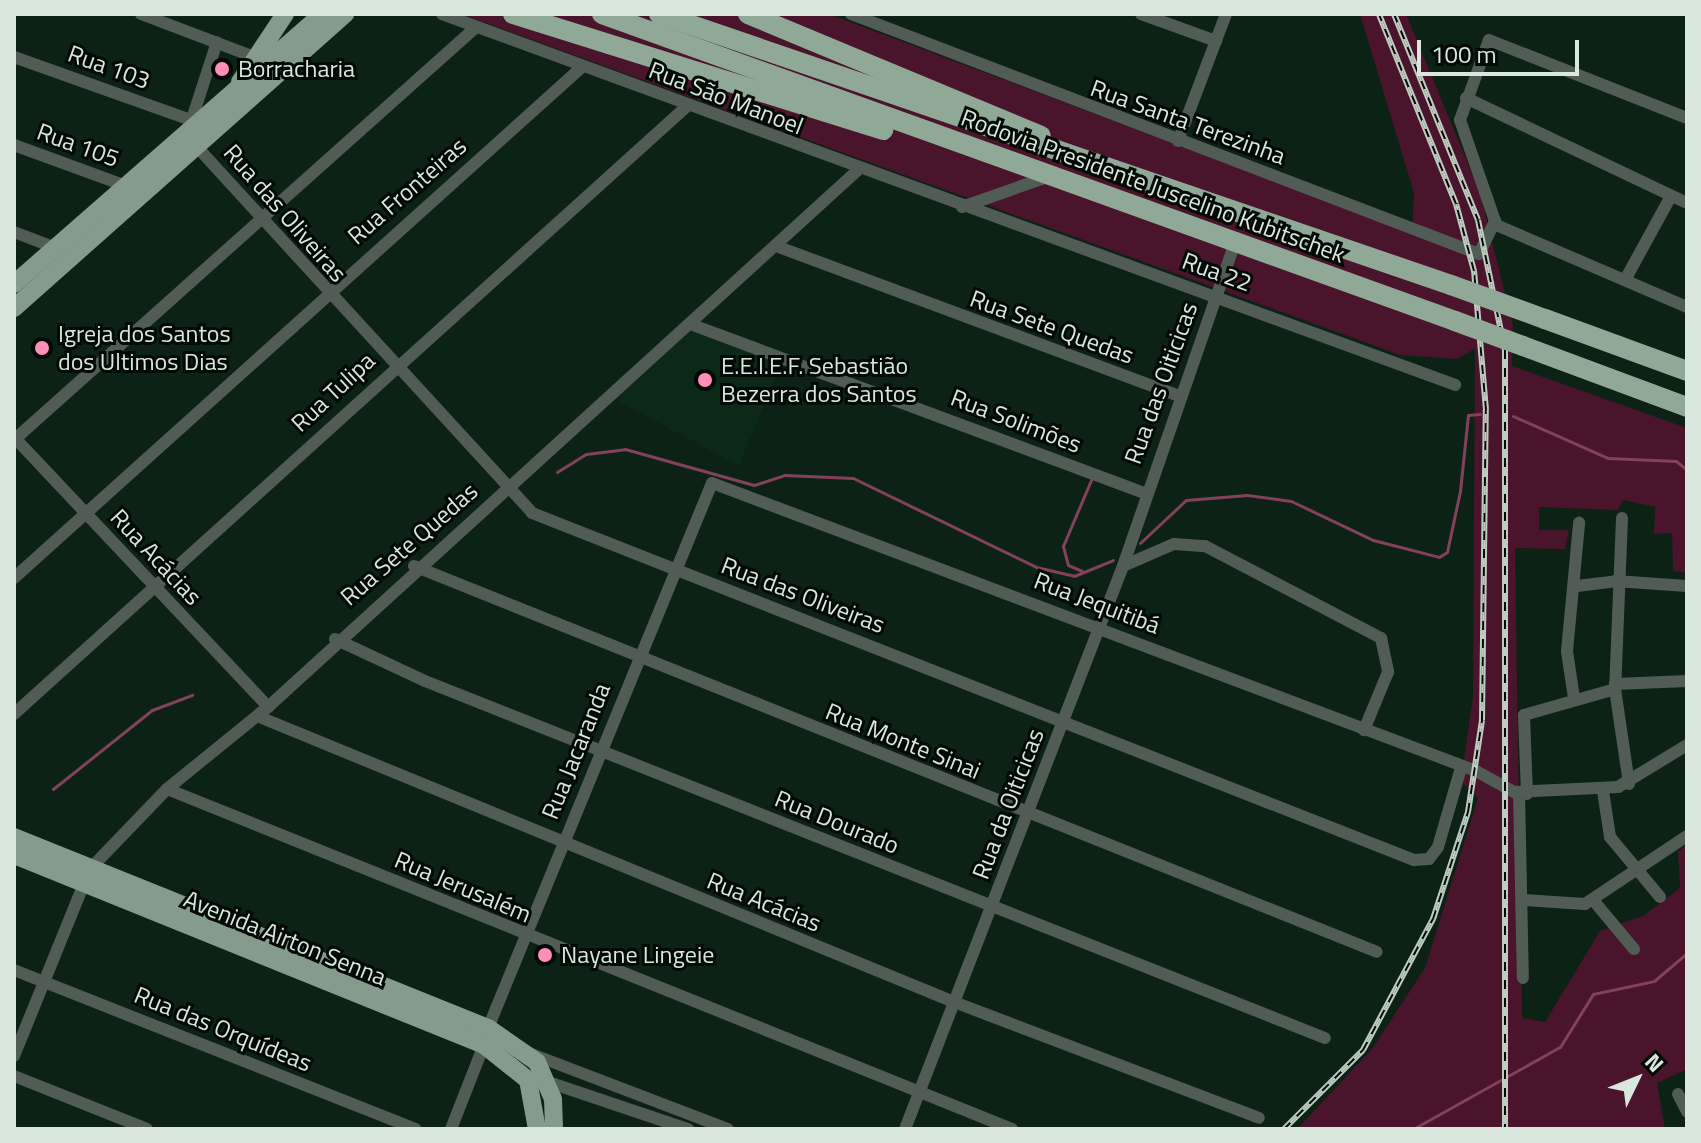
<!DOCTYPE html>
<meta charset="utf-8">
<style>
body{margin:0}
#map{position:relative;width:1701px;height:1143px;overflow:hidden;background:#0c2214;font-family:"Titillium Web",sans-serif}
div>[style]{position:absolute}
[style*='--x']{left:calc(var(--x)*1px);top:calc(var(--y)*1px);width:calc(var(--w)*1px);rotate:calc(var(--a)*1deg)}
.built>*{inset:0;background:#0b2916}
.green>*{inset:0;background:#49142c}
.stream>*{height:3px;margin:-1.5px;padding:0 1.5px;transform-origin:1.5px;border-radius:1.5px;background:#84415c}
.minor>*{height:12px;margin:-6px;padding:0 6px;transform-origin:6px;border-radius:6px;background:#515c54}
.primary>*{height:18px;margin:-9px;padding:0 9px;transform-origin:9px;border-radius:9px;background:#859b8b}
.trunk>*{height:20px;margin:-10px;padding:0 10px;transform-origin:10px;border-radius:10px;background:#90a896}
.rail>*{height:6px;margin-top:-3px;transform-origin:0;background:repeating-linear-gradient(90deg,#030904 0 9px,#becdc2 0 18px);box-sizing:border-box;border-block:2px solid #becdc2}
.trunk-bridge>*{height:20px;margin:-10px;padding:0 10px;transform-origin:10px;border-radius:10px;background:#90a896}
.dots>*{width:22px;height:22px;translate:-50% -50%;box-sizing:border-box;border:4px solid #030904;border-radius:50%}
span{translate:-50% -50%;white-space:nowrap;text-align:center;line-height:1.15;-webkit-text-stroke:6px #030904;paint-order:stroke}
.street-label{font-size:24px;color:#d9e7dd}
.poi-label{font-size:24px;color:#d9e7dd}
.left{translate:0 -50%;text-align:left}
.frame{position:absolute;inset:0;border:16px solid #d9e7dd;pointer-events:none}
.north{position:absolute;left:1597px;top:1039px;width:80px;height:80px;-webkit-text-stroke:6px #030904;paint-order:stroke;rotate:47deg;font-size:22px;font-weight:700;line-height:32px;text-align:center;color:#d9e7dd}
.north::after{content:'';display:block;margin:auto;width:28px;height:36px;background:#d9e7dd;clip-path:polygon(50% 0,100% 100%,50% 72%,0 100%)}
.scale{position:absolute;left:1417px;top:40px;width:162px;height:36px;box-sizing:border-box;border:4px solid #d9e7dd;border-top:0;padding-left:10px;font-size:24px;line-height:28px;white-space:nowrap;color:#d9e7dd;-webkit-text-stroke:6px #030904;paint-order:stroke}
</style>
<div id="map">
<div class="built">
<div style="clip-path:polygon(692px 329px,783px 361px,739px 466px,614px 399px)"></div>
</div>
<div class="green">
<div style="clip-path:polygon(461px 14px,829px 14px,1412px 233px,1414px 193px,1360px 14px,1406px 14px,1480px 193px,1513px 326px,1512px 366px,1687px 428px,1687px 573px,1673px 571px,1672px 533px,1654px 534px,1655px 507px,1623px 500px,1618px 510px,1539px 507px,1539px 530px,1569px 530px,1565px 549px,1515px 548px,1522px 1018px,1545px 1022px,1600px 931px,1643px 916px,1680px 888px,1678px 852px,1687px 844px,1687px 1069px,1657px 1083px,1665px 1129px,1297px 1129px,1372px 1049px,1425px 968px,1478px 798px,1461px 781px,1473px 696px,1475px 349px,1456px 359px,1400px 355px)"></div>
</div>
<div class="stream">
<div style="--x:1513;--y:416;--w:104;--a:23.9"></div>
<div style="--x:1608;--y:458;--w:68;--a:2.5"></div>
<div style="--x:1676;--y:461;--w:14;--a:39"></div>
<div style="--x:557;--y:472;--w:34;--a:-32"></div>
<div style="--x:586;--y:454;--w:39;--a:-7"></div>
<div style="--x:625;--y:449;--w:134;--a:15.6"></div>
<div style="--x:754;--y:485;--w:32;--a:-18"></div>
<div style="--x:784;--y:475;--w:69;--a:2.5"></div>
<div style="--x:853;--y:478;--w:203;--a:25.9"></div>
<div style="--x:1036;--y:567;--w:39;--a:13"></div>
<div style="--x:1074;--y:576;--w:42;--a:-22.3"></div>
<div style="--x:1140;--y:543;--w:63;--a:-43.1"></div>
<div style="--x:1186;--y:500;--w:61;--a:-4.7"></div>
<div style="--x:1247;--y:495;--w:44;--a:7.8"></div>
<div style="--x:1291;--y:501;--w:91;--a:25.4"></div>
<div style="--x:1373;--y:540;--w:68;--a:14.4"></div>
<div style="--x:1439;--y:557;--w:9;--a:-32"></div>
<div style="--x:1447;--y:552;--w:62;--a:-78"></div>
<div style="--x:1460;--y:491;--w:76;--a:-84"></div>
<div style="--x:1468;--y:415;--w:12;--a:-5"></div>
<div style="--x:1082;--y:571;--w:15;--a:-157"></div>
<div style="--x:1068;--y:565;--w:20;--a:-105"></div>
<div style="--x:1063;--y:546;--w:72;--a:-67"></div>
<div style="--x:53;--y:789;--w:127;--a:-38.6"></div>
<div style="--x:152;--y:710;--w:43;--a:-20.6"></div>
<div style="--x:1413;--y:1129;--w:168;--a:-29.2"></div>
<div style="--x:1560;--y:1047;--w:62;--a:-58.1"></div>
<div style="--x:1593;--y:994;--w:62;--a:-12"></div>
<div style="--x:1654;--y:981;--w:43;--a:-40.3"></div>
</div>
<div class="minor">
<div style="--x:141;--y:14;--w:121;--a:20.8"></div>
<div style="--x:442;--y:14;--w:1079;--a:20.11"></div>
<div style="--x:851;--y:14;--w:672;--a:20.92"></div>
<div style="--x:1479;--y:254;--w:37;--a:-64"></div>
<div style="--x:1495;--y:221;--w:107;--a:-109.1"></div>
<div style="--x:1460;--y:120;--w:85;--a:-70.1"></div>
<div style="--x:1489;--y:40;--w:213;--a:21.5"></div>
<div style="--x:1141;--y:14;--w:80;--a:19.8"></div>
<div style="--x:14;--y:57;--w:185;--a:19.6"></div>
<div style="--x:1466;--y:98;--w:245;--a:25.4"></div>
<div style="--x:190;--y:125;--w:87;--a:-72"></div>
<div style="--x:1178;--y:141;--w:136;--a:-69.3"></div>
<div style="--x:14;--y:145;--w:119;--a:20.1"></div>
<div style="--x:198;--y:148;--w:495;--a:47.5"></div>
<div style="--x:532;--y:513;--w:948;--a:21.48"></div>
<div style="--x:1414;--y:860;--w:15;--a:-4"></div>
<div style="--x:1429;--y:859;--w:15;--a:-53"></div>
<div style="--x:1438;--y:847;--w:82;--a:-73.8"></div>
<div style="--x:962;--y:207;--w:93;--a:-19.4"></div>
<div style="--x:1494;--y:224;--w:210;--a:23.3"></div>
<div style="--x:14;--y:232;--w:45;--a:20.9"></div>
<div style="--x:776;--y:246;--w:432;--a:20.4"></div>
<div style="--x:1625;--y:280;--w:96;--a:-61.3"></div>
<div style="--x:690;--y:324;--w:485;--a:20.4"></div>
<div style="--x:14;--y:437;--w:371;--a:46.7"></div>
<div style="--x:14;--y:440;--w:618;--a:-41.79"></div>
<div style="--x:1622;--y:518;--w:171;--a:92.3"></div>
<div style="--x:1615;--y:689;--w:96;--a:81.6"></div>
<div style="--x:414;--y:566;--w:1037;--a:21.84"></div>
<div style="--x:1123;--y:566;--w:56;--a:-23.3"></div>
<div style="--x:1174;--y:544;--w:31;--a:4"></div>
<div style="--x:1205;--y:546;--w:199;--a:27.6"></div>
<div style="--x:1381;--y:638;--w:35;--a:78"></div>
<div style="--x:1388;--y:672;--w:63;--a:112.5"></div>
<div style="--x:14;--y:578;--w:764;--a:-41.98"></div>
<div style="--x:1577;--y:586;--w:38;--a:-7"></div>
<div style="--x:1615;--y:581;--w:72;--a:4"></div>
<div style="--x:335;--y:639;--w:99;--a:25"></div>
<div style="--x:425;--y:681;--w:968;--a:21.64"></div>
<div style="--x:1615;--y:684;--w:72;--a:-2.4"></div>
<div style="--x:1574;--y:698;--w:48;--a:-98.5"></div>
<div style="--x:1567;--y:651;--w:129;--a:-84.6"></div>
<div style="--x:14;--y:714;--w:906;--a:-42.09"></div>
<div style="--x:257;--y:716;--w:753;--a:22.31"></div>
<div style="--x:954;--y:1002;--w:326;--a:20.8"></div>
<div style="--x:167;--y:789;--w:911;--a:21.92"></div>
<div style="--x:1603;--y:791;--w:47;--a:81.3"></div>
<div style="--x:1610;--y:837;--w:78;--a:50.2"></div>
<div style="--x:1519;--y:793;--w:185;--a:88.8"></div>
<div style="--x:1527;--y:794;--w:79;--a:-92.2"></div>
<div style="--x:1524;--y:715;--w:95;--a:-15.9"></div>
<div style="--x:1523;--y:900;--w:62;--a:3.7"></div>
<div style="--x:1585;--y:904;--w:123;--a:-33.7"></div>
<div style="--x:1593;--y:900;--w:64;--a:50.1"></div>
<div style="--x:14;--y:970;--w:432;--a:21.6"></div>
<div style="--x:488;--y:1028;--w:589;--a:-67.66"></div>
<div style="--x:712;--y:483;--w:816;--a:20.65"></div>
<div style="--x:1476;--y:771;--w:43;--a:28.9"></div>
<div style="--x:1514;--y:792;--w:104;--a:-2.8"></div>
<div style="--x:1618;--y:787;--w:81;--a:-31.3"></div>
<div style="--x:529;--y:1053;--w:213;--a:20.9"></div>
<div style="--x:14;--y:1056;--w:202;--a:-67.9"></div>
<div style="--x:90;--y:869;--w:111;--a:-46.1"></div>
<div style="--x:167;--y:789;--w:130;--a:-39.1"></div>
<div style="--x:268;--y:707;--w:798;--a:-42.31"></div>
<div style="--x:14;--y:1076;--w:143;--a:21.7"></div>
<div style="--x:548;--y:1082;--w:148;--a:18.6"></div>
<div style="--x:1678;--y:1094;--w:20;--a:63"></div>
<div style="--x:451;--y:1129;--w:90;--a:-68.6"></div>
<div style="--x:905;--y:1129;--w:604;--a:-68.83"></div>
<div style="--x:1123;--y:566;--w:342;--a:-70.9"></div>
</div>
<div class="primary">
<div style="--x:240;--y:82;--w:82;--a:-56.5"></div>
<div style="--x:14;--y:284;--w:410;--a:-41.2"></div>
<div style="--x:14;--y:308;--w:443;--a:-41.6"></div>
<div style="--x:14;--y:837;--w:511;--a:21.95"></div>
<div style="--x:488;--y:1028;--w:60;--a:34.8"></div>
<div style="--x:537;--y:1062;--w:40;--a:66.6"></div>
<div style="--x:553;--y:1099;--w:30;--a:88"></div>
<div style="--x:14;--y:855;--w:507;--a:22.01"></div>
<div style="--x:484;--y:1045;--w:56;--a:38.5"></div>
<div style="--x:528;--y:1080;--w:50;--a:79.6"></div>
</div>
<div class="trunk">
<div style="--x:513;--y:14;--w:388;--a:17.4"></div>
<div style="--x:602;--y:14;--w:907;--a:19.79"></div>
<div style="--x:659;--y:14;--w:837;--a:18.89"></div>
<div style="--x:748;--y:14;--w:317;--a:22.6"></div>
<div style="--x:1545;--y:319;--w:151;--a:20.1"></div>
<div style="--x:1523;--y:346;--w:175;--a:20.4"></div>
</div>
<div class="rail">
<div style="--x:1394;--y:14;--w:222;--a:67.8"></div>
<div style="--x:1478;--y:220;--w:133;--a:78.3"></div>
<div style="--x:1505;--y:350;--w:779;--a:90"></div>
<div style="--x:1284;--y:1129;--w:112;--a:-45"></div>
<div style="--x:1363;--y:1050;--w:149;--a:-61.9"></div>
<div style="--x:1433;--y:919;--w:113;--a:-71.9"></div>
<div style="--x:1468;--y:812;--w:93;--a:-81.3"></div>
<div style="--x:1482;--y:720;--w:310;--a:-89.3"></div>
<div style="--x:1486;--y:410;--w:140;--a:-94.9"></div>
<div style="--x:1474;--y:271;--w:69;--a:-105"></div>
<div style="--x:1456;--y:204;--w:205;--a:-112.1"></div>
</div>
<div class="trunk-bridge">
<div style="--x:1451;--y:285;--w:100;--a:19.9"></div>
<div style="--x:1455;--y:321;--w:72;--a:20.2"></div>
</div>
<div class="dots">
<div style="left:222px;top:69px;background:#ff8ebb"></div>
<div style="left:42px;top:348px;background:#ff8ebb"></div>
<div style="left:705px;top:380px;background:#ff8ebb"></div>
<div style="left:545px;top:955px;background:#ff8ebb"></div>
</div>
<div class="street-label">
<span style="left:109px;top:67px;rotate:20deg">Rua 103</span>
<span style="left:726px;top:98px;rotate:21deg">Rua São Manoel</span>
<span style="left:1188px;top:122px;rotate:20deg">Rua Santa Terezinha</span>
<span style="left:78px;top:145px;rotate:20deg">Rua 105</span>
<span style="left:1153px;top:186px;rotate:20deg">Rodovia Presidente Juscelino Kubitschek</span>
<span style="left:407px;top:191px;rotate:-41deg">Rua Fronteiras</span>
<span style="left:285px;top:213px;rotate:49deg">Rua das Oliveiras</span>
<span style="left:1217px;top:272px;rotate:20deg">Rua 22</span>
<span style="left:1052px;top:327px;rotate:20deg">Rua Sete Quedas</span>
<span style="left:1161px;top:383px;rotate:-70deg">Rua das Oiticicas</span>
<span style="left:333px;top:392px;rotate:-43deg">Rua Tulipa</span>
<span style="left:1016px;top:421px;rotate:21deg">Rua Solimões</span>
<span style="left:409px;top:544px;rotate:-41deg">Rua Sete Quedas</span>
<span style="left:156px;top:557px;rotate:47deg">Rua Acácias</span>
<span style="left:803px;top:595px;rotate:21deg">Rua das Oliveiras</span>
<span style="left:1097px;top:603px;rotate:21deg">Rua Jequitibá</span>
<span style="left:903px;top:741px;rotate:22deg">Rua Monte Sinai</span>
<span style="left:576px;top:751px;rotate:-68deg">Rua Jacaranda</span>
<span style="left:1008px;top:804px;rotate:-69deg">Rua da Oiticicas</span>
<span style="left:837px;top:822px;rotate:22deg">Rua Dourado</span>
<span style="left:463px;top:887px;rotate:23deg">Rua Jerusalém</span>
<span style="left:764px;top:902px;rotate:22deg">Rua Acácias</span>
<span style="left:285px;top:938px;rotate:22deg">Avenida Airton Senna</span>
<span style="left:223px;top:1029px;rotate:22deg">Rua das Orquídeas</span>
</div>
<div class="poi-label">
<span class="left" style="left:238px;top:69px">Borracharia</span>
<span class="left" style="left:58px;top:348px">Igreja dos Santos<br>dos Ultimos Dias</span>
<span class="left" style="left:721px;top:380px">E.E.I.E.F. Sebastião<br>Bezerra dos Santos</span>
<span class="left" style="left:561px;top:955px">Nayane Lingeie</span>
</div>
<div class="frame"></div>
<div class="north">N</div>
<div class="scale">100 m</div>
</div>
